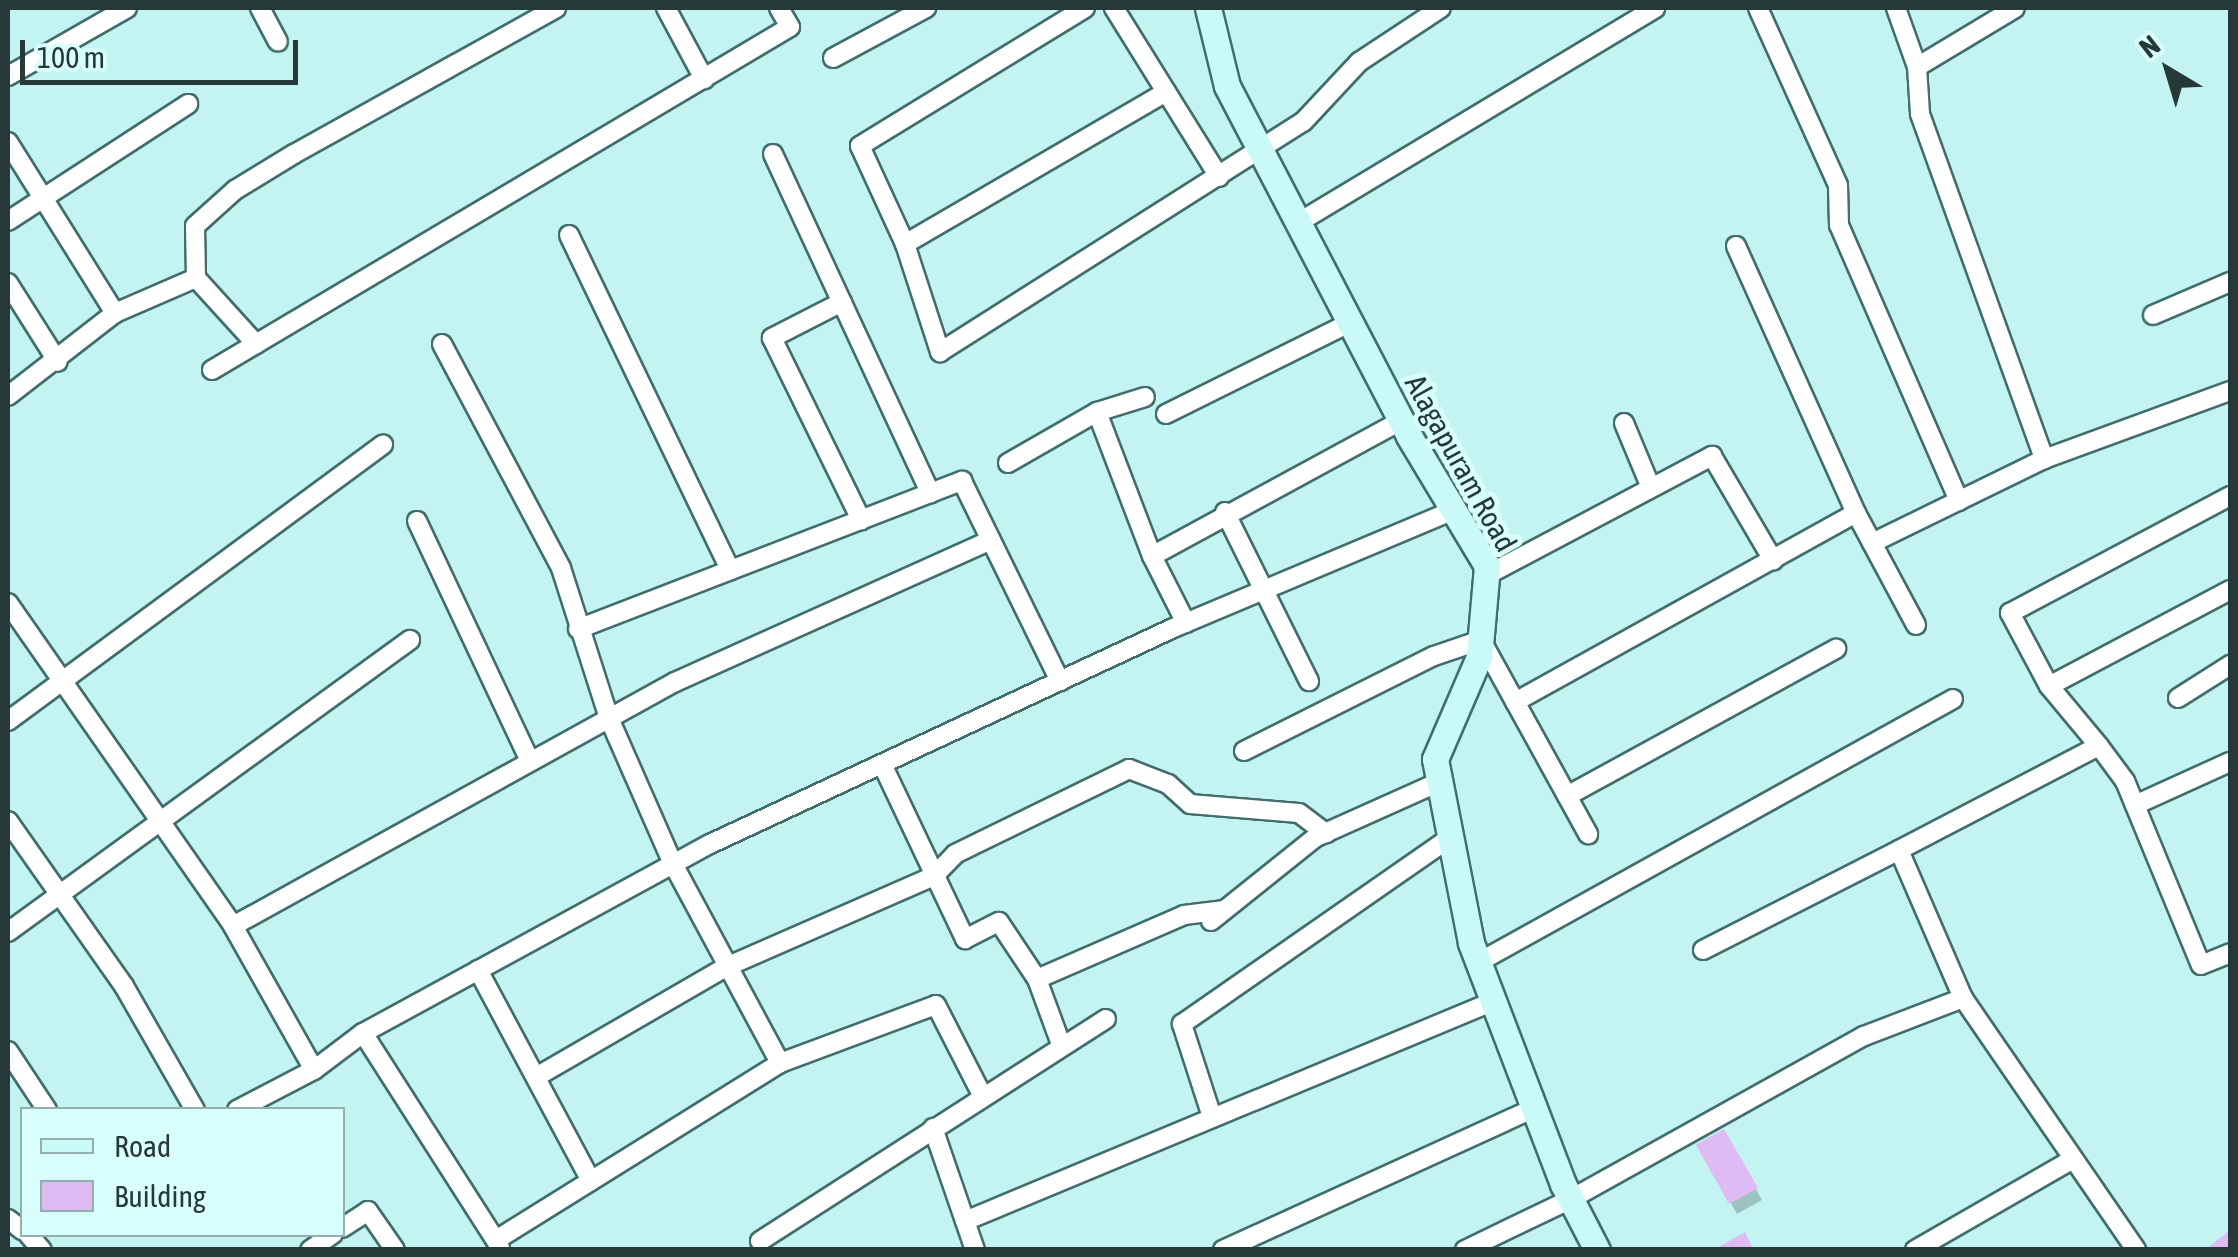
<!DOCTYPE html>
<style>
body{margin:0}
#map{position:relative;width:2238px;height:1257px;overflow:hidden;background:#c3f4f1;font-family:"Asap Condensed",sans-serif}
div>[style]{position:absolute}
[style*='--x']{left:calc(var(--x)*1px);top:calc(var(--y)*1px);width:calc(var(--w)*1px);rotate:calc(var(--a)*1deg)}
.shadow>*{inset:0;background:#0003}
.building>*{inset:0;background:#debbf3}
.roads{filter:drop-shadow(2px 0 #416e6c) drop-shadow(-2px 0 #416e6c) drop-shadow(0 2px #416e6c) drop-shadow(0 -2px #416e6c)}
.street>*{height:18px;margin:-9px;padding:0 9px;transform-origin:9px;border-radius:9px;background:#fff}
.secondary>*{height:25px;margin:-12.5px;padding:0 12.5px;transform-origin:12.5px;border-radius:12.5px;background:#cafaf8}
span{translate:-50% -50%;white-space:nowrap;text-align:center;line-height:1.15;-webkit-text-stroke:10px #d8fffc;paint-order:stroke}
.street-label{font-size:30px;color:#263938}
.frame{position:absolute;inset:0;border:10px solid #263938;pointer-events:none}
.legend{position:absolute;left:20px;top:1107px;width:325px;height:130px;box-sizing:border-box;background:#d8fffc;border:2px solid #91b0ae;margin:0;padding:12px 18px;list-style:none;font-size:30px;color:#263938}
.legend li{display:flex;align-items:center;gap:20px;height:50px}
.legend b{width:50px;border:2px solid #91b0ae}
.north{position:absolute;left:2118px;top:20px;width:100px;height:100px;-webkit-text-stroke:8px #d8fffc;paint-order:stroke;rotate:322deg;font-size:28px;font-weight:700;line-height:40px;text-align:center;color:#263938}
.north::after{content:'';display:block;margin:auto;width:35px;height:45px;background:#263938;clip-path:polygon(50% 0,100% 100%,50% 72%,0 100%)}
.scale{position:absolute;left:20px;top:40px;width:278px;height:45px;box-sizing:border-box;border:5px solid #263938;border-top:0;padding-left:12px;font-size:30px;line-height:35px;white-space:nowrap;color:#263938;-webkit-text-stroke:8px #d8fffc;paint-order:stroke}
</style>
<div id="map">
<div class="shadow">
<div style="clip-path:polygon(1723px 1132px,1762px 1200px,1737px 1214px,1699px 1146px)"></div>
</div>
<div class="building">
<div style="clip-path:polygon(1724px 1129px,1758px 1188px,1729px 1204px,1696px 1145px)"></div>
<div style="clip-path:polygon(2230px 1230px,2230px 1250px,2205px 1250px)"></div>
<div style="clip-path:polygon(1745px 1232px,1754px 1250px,1713px 1250px)"></div>
</div>
<div class="roads">
<div class="street">
<div style="--x:260;--y:8;--w:38;--a:62"></div>
<div style="--x:666;--y:8;--w:81;--a:61.8"></div>
<div style="--x:1085;--y:8;--w:264;--a:148.5"></div>
<div style="--x:860;--y:146;--w:108;--a:65.3"></div>
<div style="--x:905;--y:244;--w:114;--a:72"></div>
<div style="--x:940;--y:352;--w:430;--a:-32.4"></div>
<div style="--x:1303;--y:122;--w:82;--a:-47"></div>
<div style="--x:1359;--y:62;--w:98;--a:-33.4"></div>
<div style="--x:1114;--y:8;--w:199;--a:58.1"></div>
<div style="--x:1758;--y:8;--w:194;--a:65.7"></div>
<div style="--x:1838;--y:185;--w:40;--a:88.6"></div>
<div style="--x:1839;--y:225;--w:301;--a:66.5"></div>
<div style="--x:1896;--y:8;--w:63;--a:70.4"></div>
<div style="--x:1917;--y:67;--w:47;--a:86.3"></div>
<div style="--x:1920;--y:114;--w:367;--a:70.2"></div>
<div style="--x:833;--y:58;--w:106;--a:-28.3"></div>
<div style="--x:1917;--y:67;--w:114;--a:-31"></div>
<div style="--x:8;--y:76;--w:137;--a:-29.7"></div>
<div style="--x:8;--y:142;--w:202;--a:58"></div>
<div style="--x:115;--y:313;--w:135;--a:142.2"></div>
<div style="--x:773;--y:154;--w:374;--a:65.1"></div>
<div style="--x:8;--y:221;--w:215;--a:-33"></div>
<div style="--x:1296;--y:224;--w:419;--a:-31"></div>
<div style="--x:569;--y:235;--w:372;--a:64.3"></div>
<div style="--x:905;--y:244;--w:302;--a:-30.2"></div>
<div style="--x:1736;--y:246;--w:293;--a:65.8"></div>
<div style="--x:1856;--y:513;--w:127;--a:61.8"></div>
<div style="--x:8;--y:283;--w:93;--a:57.7"></div>
<div style="--x:842;--y:302;--w:79;--a:152.8"></div>
<div style="--x:772;--y:338;--w:203;--a:63.9"></div>
<div style="--x:115;--y:313;--w:88;--a:-23.4"></div>
<div style="--x:2153;--y:315;--w:84;--a:-23.2"></div>
<div style="--x:256;--y:344;--w:89;--a:-132.3"></div>
<div style="--x:196;--y:278;--w:52;--a:-91.1"></div>
<div style="--x:195;--y:226;--w:54;--a:-42"></div>
<div style="--x:235;--y:190;--w:69;--a:-31.4"></div>
<div style="--x:294;--y:154;--w:300;--a:-29.1"></div>
<div style="--x:442;--y:344;--w:254;--a:62"></div>
<div style="--x:561;--y:568;--w:157;--a:72.3"></div>
<div style="--x:609;--y:718;--w:159;--a:66.3"></div>
<div style="--x:673;--y:864;--w:226;--a:61.7"></div>
<div style="--x:212;--y:370;--w:672;--a:-30.69"></div>
<div style="--x:790;--y:27;--w:22;--a:-120"></div>
<div style="--x:1097;--y:412;--w:154;--a:69.1"></div>
<div style="--x:1152;--y:556;--w:283;--a:-28.5"></div>
<div style="--x:1166;--y:414;--w:204;--a:-26.4"></div>
<div style="--x:1624;--y:423;--w:70;--a:67.4"></div>
<div style="--x:1008;--y:463;--w:103;--a:-29.8"></div>
<div style="--x:1097;--y:412;--w:50;--a:-17.4"></div>
<div style="--x:1225;--y:512;--w:189;--a:63.6"></div>
<div style="--x:417;--y:521;--w:265;--a:64.8"></div>
<div style="--x:1872;--y:543;--w:191;--a:-26"></div>
<div style="--x:2044;--y:459;--w:198;--a:-20.1"></div>
<div style="--x:1152;--y:556;--w:75;--a:63.1"></div>
<div style="--x:1487;--y:575;--w:255;--a:-27.9"></div>
<div style="--x:1712;--y:456;--w:121;--a:59.6"></div>
<div style="--x:8;--y:603;--w:394;--a:55.1"></div>
<div style="--x:233;--y:926;--w:165;--a:60.6"></div>
<div style="--x:578;--y:629;--w:412;--a:-21.1"></div>
<div style="--x:962;--y:481;--w:223;--a:63.9"></div>
<div style="--x:2049;--y:686;--w:205;--a:-27.9"></div>
<div style="--x:2178;--y:698;--w:62;--a:-32.4"></div>
<div style="--x:1515;--y:702;--w:390;--a:-29"></div>
<div style="--x:8;--y:721;--w:466;--a:-36.4"></div>
<div style="--x:2099;--y:746;--w:78;--a:-129.8"></div>
<div style="--x:2049;--y:686;--w:83;--a:-118.1"></div>
<div style="--x:2010;--y:613;--w:249;--a:-28"></div>
<div style="--x:1244;--y:751;--w:212;--a:-26.6"></div>
<div style="--x:1434;--y:656;--w:50;--a:-18.8"></div>
<div style="--x:1481;--y:640;--w:222;--a:61.1"></div>
<div style="--x:882;--y:764;--w:194;--a:64.6"></div>
<div style="--x:965;--y:939;--w:38;--a:-27"></div>
<div style="--x:999;--y:922;--w:69;--a:56.3"></div>
<div style="--x:1037;--y:979;--w:72;--a:69.8"></div>
<div style="--x:1567;--y:796;--w:307;--a:-28.7"></div>
<div style="--x:2135;--y:805;--w:104;--a:-24.4"></div>
<div style="--x:8;--y:821;--w:202;--a:54.9"></div>
<div style="--x:124;--y:986;--w:143;--a:60.2"></div>
<div style="--x:1211;--y:921;--w:134;--a:-38.7"></div>
<div style="--x:1316;--y:837;--w:135;--a:-24.1"></div>
<div style="--x:233;--y:926;--w:505;--a:-28.9"></div>
<div style="--x:675;--y:682;--w:346;--a:-24.2"></div>
<div style="--x:8;--y:932;--w:497;--a:-36"></div>
<div style="--x:1703;--y:950;--w:220;--a:-27"></div>
<div style="--x:1479;--y:962;--w:542;--a:-29.02"></div>
<div style="--x:478;--y:970;--w:239;--a:61.8"></div>
<div style="--x:1037;--y:979;--w:160;--a:-23.5"></div>
<div style="--x:1184;--y:915;--w:41;--a:-7"></div>
<div style="--x:1963;--y:998;--w:161;--a:-113.4"></div>
<div style="--x:1899;--y:850;--w:225;--a:-27.5"></div>
<div style="--x:2099;--y:746;--w:44;--a:53.4"></div>
<div style="--x:2125;--y:781;--w:199;--a:67.6"></div>
<div style="--x:2201;--y:965;--w:31;--a:-22"></div>
<div style="--x:363;--y:1033;--w:254;--a:57.4"></div>
<div style="--x:8;--y:1051;--w:71;--a:56.5"></div>
<div style="--x:536;--y:1077;--w:220;--a:-30.1"></div>
<div style="--x:726;--y:967;--w:227;--a:-23.6"></div>
<div style="--x:934;--y:876;--w:30;--a:-46"></div>
<div style="--x:955;--y:854;--w:194;--a:-26"></div>
<div style="--x:1129;--y:769;--w:42;--a:21"></div>
<div style="--x:1168;--y:784;--w:30;--a:42"></div>
<div style="--x:1190;--y:804;--w:109;--a:4.7"></div>
<div style="--x:1299;--y:813;--w:34;--a:37"></div>
<div style="--x:237;--y:1110;--w:87;--a:-27.5"></div>
<div style="--x:314;--y:1070;--w:61;--a:-37.1"></div>
<div style="--x:363;--y:1033;--w:395;--a:-28.6"></div>
<div style="--x:710;--y:844;--w:509;--a:-25"></div>
<div style="--x:1171;--y:629;--w:307;--a:-22.8"></div>
<div style="--x:1212;--y:1117;--w:98;--a:-107.9"></div>
<div style="--x:1182;--y:1024;--w:324;--a:-34.8"></div>
<div style="--x:933;--y:1128;--w:129;--a:71"></div>
<div style="--x:8;--y:1219;--w:18;--a:38"></div>
<div style="--x:965;--y:1221;--w:573;--a:-22.58"></div>
<div style="--x:342;--y:1228;--w:31;--a:-33"></div>
<div style="--x:368;--y:1211;--w:47;--a:55.3"></div>
<div style="--x:28;--y:1234;--w:21;--a:49"></div>
<div style="--x:496;--y:1240;--w:335;--a:-31.9"></div>
<div style="--x:780;--y:1063;--w:166;--a:-20.4"></div>
<div style="--x:936;--y:1005;--w:103;--a:62.9"></div>
<div style="--x:760;--y:1241;--w:411;--a:-32.7"></div>
<div style="--x:310;--y:1250;--w:28;--a:-35"></div>
<div style="--x:1223;--y:1250;--w:342;--a:-24.5"></div>
<div style="--x:1465;--y:1250;--w:118;--a:-25.7"></div>
<div style="--x:1571;--y:1199;--w:335;--a:-29.1"></div>
<div style="--x:1864;--y:1036;--w:106;--a:-21"></div>
<div style="--x:1963;--y:998;--w:306;--a:55.5"></div>
<div style="--x:1915;--y:1250;--w:182;--a:-29.9"></div>
</div>
<div class="secondary">
<div style="--x:1208;--y:8;--w:80;--a:76.3"></div>
<div style="--x:1227;--y:86;--w:394;--a:62.5"></div>
<div style="--x:1409;--y:436;--w:152;--a:59"></div>
<div style="--x:1487;--y:566;--w:91;--a:95"></div>
<div style="--x:1479;--y:657;--w:111;--a:113.3"></div>
<div style="--x:1435;--y:759;--w:187;--a:78.9"></div>
<div style="--x:1471;--y:943;--w:258;--a:69.1"></div>
<div style="--x:1563;--y:1184;--w:74;--a:62.7"></div>
</div>
</div>
<div class="street-label">
<span style="left:1461px;top:463px;rotate:61deg">Alagapuram Road</span>
</div>
<div class="frame"></div>
<ul class="legend">
<li><b style="height:12px;background:#cafaf8"></b>Road</li>
<li><b style="height:28px;background:#debbf3"></b>Building</li>
</ul>
<div class="north">N</div>
<div class="scale">100 m</div>
</div>
